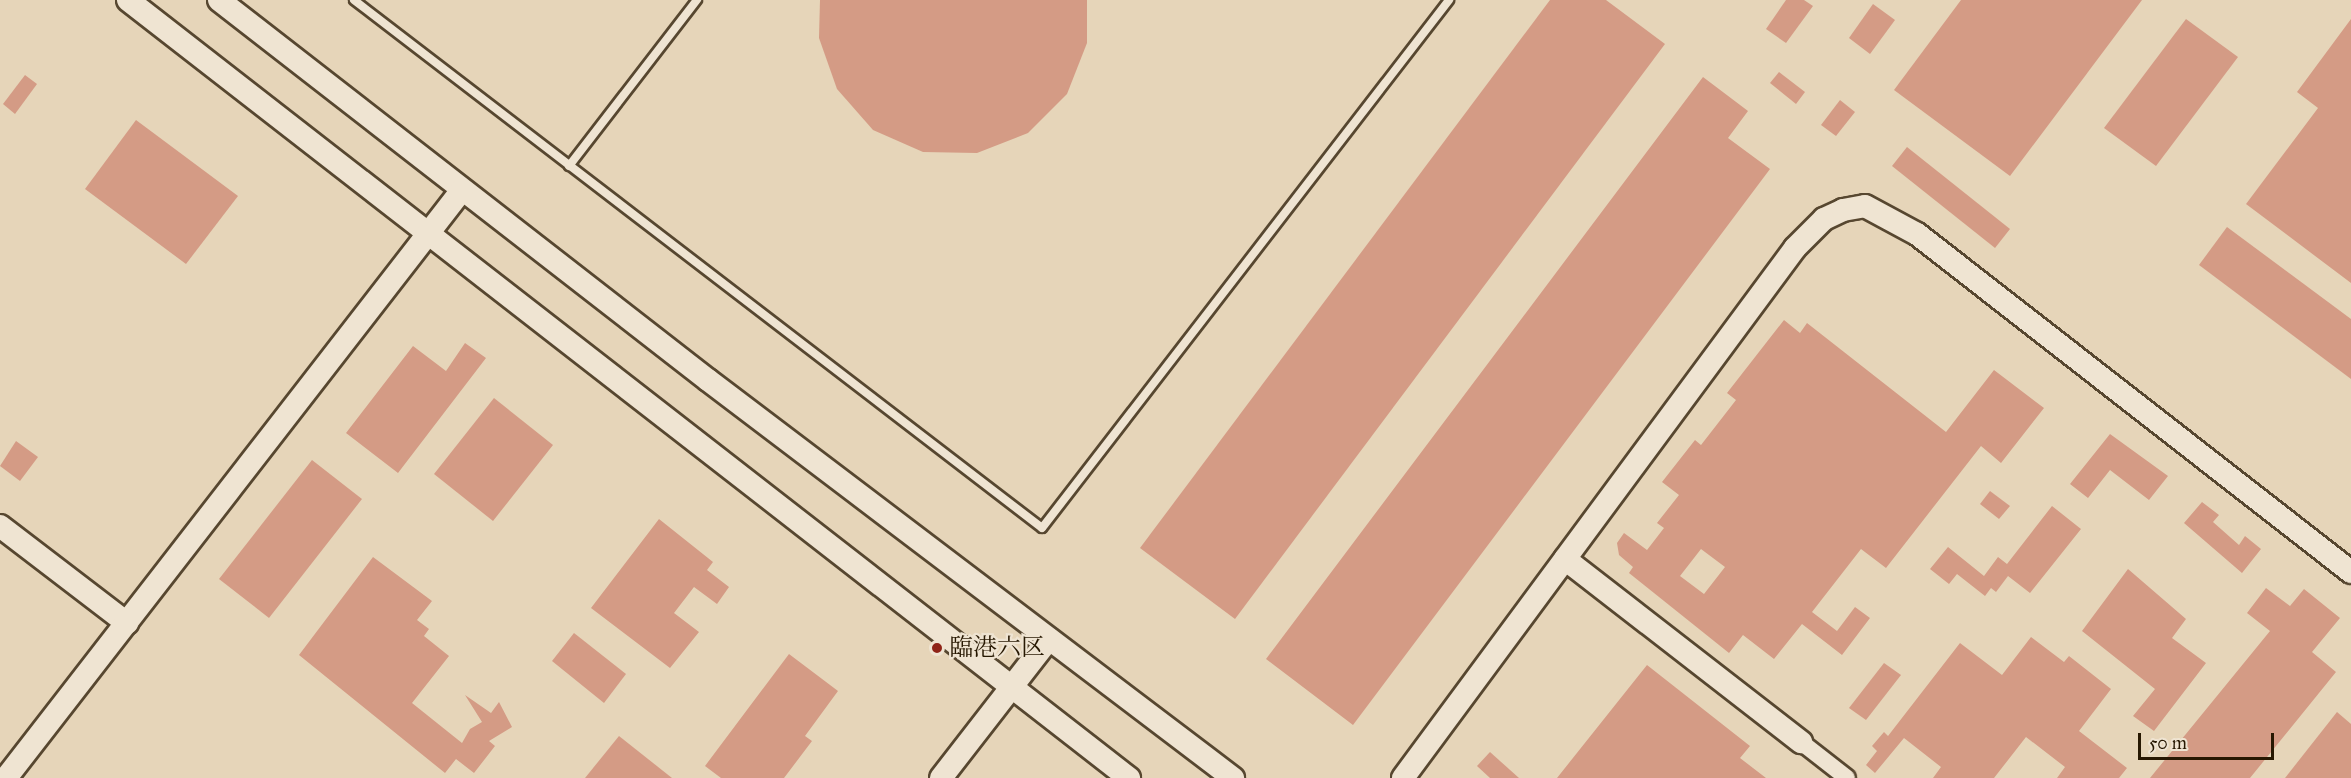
<!DOCTYPE html>
<meta charset="utf-8">
<style>
body{margin:0}
#map{position:relative;width:2351px;height:778px;overflow:hidden;background:#e6d5b9;font-family:"IM FELL Great Primer","Noto Serif JP",serif}
div>[style]{position:absolute}
[style*='--x']{left:calc(var(--x)*1px);top:calc(var(--y)*1px);width:calc(var(--w)*1px);rotate:calc(var(--a)*1deg)}
.building>*{inset:0;background:#d49b85}
.roads{filter:drop-shadow(2px 0 #574730) drop-shadow(-2px 0 #574730) drop-shadow(0 2px #574730) drop-shadow(0 -2px #574730)}
.lane>*{height:8px;margin:-4px;padding:0 4px;transform-origin:4px;border-radius:4px;background:#efe4d2}
.street>*{height:16px;margin:-8px;padding:0 8px;transform-origin:8px;border-radius:8px;background:#efe4d2}
.secondary>*{height:22px;margin:-11px;padding:0 11px;transform-origin:11px;border-radius:11px;background:#efe4d2}
.dots>*{width:16px;height:16px;translate:-50% -50%;box-sizing:border-box;border:3px solid #efe4d2;border-radius:50%}
span{translate:-50% -50%;white-space:nowrap;text-align:center;line-height:1.15;-webkit-text-stroke:4.5px #efe4d2;paint-order:stroke}
.poi-label{font-size:24px;color:#271802}
.left{translate:0 -50%;text-align:left}
.scale{position:absolute;left:2138px;top:733px;width:136px;height:27px;box-sizing:border-box;border:3px solid #271802;border-top:0;padding-left:8px;font-size:18px;line-height:21px;white-space:nowrap;color:#271802;-webkit-text-stroke:4px #efe4d2;paint-order:stroke}
</style>
<div id="map">
<div class="building">
<div style="clip-path:polygon(820px 0,1087px 0,1087px 43px,1067px 94px,1028px 133px,977px 153px,923px 152px,873px 130px,837px 89px,819px 38px)"></div>
<div style="clip-path:polygon(1550px 0,1606px 0,1665px 44px,1235px 619px,1140px 548px)"></div>
<div style="clip-path:polygon(1786px 0,1804px 0,1813px 6px,1786px 43px,1766px 29px)"></div>
<div style="clip-path:polygon(1961px 0,2142px 0,2010px 176px,1894px 90px)"></div>
<div style="clip-path:polygon(1873px 4px,1895px 20px,1870px 54px,1849px 38px)"></div>
<div style="clip-path:polygon(2186px 19px,2238px 57px,2156px 166px,2104px 128px)"></div>
<div style="clip-path:polygon(2351px 19px,2351px 283px,2246px 204px,2318px 108px,2297px 92px)"></div>
<div style="clip-path:polygon(1779px 72px,1805px 92px,1796px 104px,1770px 83px)"></div>
<div style="clip-path:polygon(25px 75px,37px 84px,15px 114px,3px 104px)"></div>
<div style="clip-path:polygon(1703px 77px,1748px 111px,1728px 138px,1770px 169px,1353px 725px,1266px 659px)"></div>
<div style="clip-path:polygon(1840px 100px,1855px 112px,1836px 136px,1821px 125px)"></div>
<div style="clip-path:polygon(136px 120px,238px 196px,186px 264px,85px 189px)"></div>
<div style="clip-path:polygon(1907px 147px,2010px 229px,1995px 248px,1892px 166px)"></div>
<div style="clip-path:polygon(2227px 227px,2351px 319px,2351px 379px,2199px 265px)"></div>
<div style="clip-path:polygon(evenodd,1784px 320px,1800px 333px,1807px 323px,1946px 432px,1994px 370px,2044px 408px,2001px 463px,1981px 446px,1886px 568px,1861px 549px,1812px 612px,1837px 631px,1855px 607px,1870px 618px,1842px 655px,1802px 624px,1774px 659px,1743px 635px,1729px 653px,1629px 573px,1633px 567px,1619px 555px,1617px 543px,1624px 533px,1647px 550px,1664px 528px,1657px 523px,1679px 495px,1662px 482px,1695px 440px,1701px 445px,1736px 400px,1727px 393px,1784px 320px,1701px 549px,1725px 567px,1704px 594px,1680px 576px,1701px 549px)"></div>
<div style="clip-path:polygon(465px 343px,486px 358px,398px 473px,346px 433px,413px 346px,446px 371px)"></div>
<div style="clip-path:polygon(494px 398px,553px 445px,493px 521px,434px 474px)"></div>
<div style="clip-path:polygon(2110px 434px,2168px 476px,2149px 500px,2110px 470px,2088px 498px,2070px 484px)"></div>
<div style="clip-path:polygon(16px 441px,38px 457px,20px 481px,0 466px)"></div>
<div style="clip-path:polygon(312px 460px,362px 499px,269px 618px,219px 579px)"></div>
<div style="clip-path:polygon(1990px 491px,2010px 506px,1999px 519px,1980px 504px)"></div>
<div style="clip-path:polygon(2202px 502px,2219px 515px,2213px 522px,2239px 545px,2245px 536px,2261px 549px,2242px 573px,2184px 523px)"></div>
<div style="clip-path:polygon(2052px 506px,2081px 529px,2030px 593px,2008px 576px,1996px 592px,1991px 588px,1985px 596px,1957px 574px,1949px 584px,1930px 569px,1948px 547px,1984px 576px,1998px 557px,2007px 564px)"></div>
<div style="clip-path:polygon(659px 519px,713px 562px,707px 570px,729px 587px,717px 604px,694px 587px,674px 613px,699px 632px,670px 668px,591px 608px)"></div>
<div style="clip-path:polygon(373px 557px,432px 601px,417px 620px,429px 629px,424px 636px,449px 656px,412px 703px,462px 743px,470px 729px,482px 722px,465px 695px,491px 713px,499px 702px,512px 727px,489px 741px,495px 746px,474px 773px,456px 759px,445px 773px,299px 655px)"></div>
<div style="clip-path:polygon(2128px 569px,2186px 619px,2172px 638px,2206px 663px,2154px 731px,2133px 716px,2155px 689px,2082px 631px)"></div>
<div style="clip-path:polygon(2266px 588px,2290px 606px,2304px 589px,2340px 618px,2312px 652px,2336px 672px,2250px 778px,2150px 778px,2270px 631px,2247px 613px)"></div>
<div style="clip-path:polygon(574px 633px,626px 674px,604px 703px,552px 661px)"></div>
<div style="clip-path:polygon(2031px 637px,2064px 662px,2069px 656px,2111px 689px,2079px 731px,2127px 768px,2119px 778px,2057px 778px,2065px 767px,2026px 737px,1994px 778px,1933px 778px,1941px 767px,1904px 738px,1875px 773px,1866px 765px,1877px 751px,1872px 746px,1884px 732px,1888px 736px,1960px 643px,2002px 675px)"></div>
<div style="clip-path:polygon(789px 654px,838px 691px,805px 736px,812px 741px,784px 778px,721px 778px,705px 766px)"></div>
<div style="clip-path:polygon(1884px 663px,1901px 675px,1866px 720px,1849px 708px)"></div>
<div style="clip-path:polygon(1647px 665px,1750px 746px,1740px 758px,1766px 778px,1557px 778px)"></div>
<div style="clip-path:polygon(2337px 712px,2351px 724px,2351px 778px,2285px 778px)"></div>
<div style="clip-path:polygon(619px 736px,672px 778px,585px 778px)"></div>
<div style="clip-path:polygon(1490px 752px,1519px 778px,1490px 778px,1477px 766px)"></div>
</div>
<div class="roads">
<div class="lane">
<div style="--x:354;--y:0;--w:867;--a:37.5"></div>
<div style="--x:1042;--y:528;--w:667;--a:-52.37"></div>
<div style="--x:569;--y:166;--w:210;--a:-52.4"></div>
</div>
<div class="street">
<div style="--x:1801;--y:742;--w:58;--a:38"></div>
</div>
<div class="secondary">
<div style="--x:128;--y:0;--w:1268;--a:37.86"></div>
<div style="--x:219;--y:0;--w:619;--a:37.85"></div>
<div style="--x:708;--y:380;--w:659;--a:37.17"></div>
<div style="--x:0;--y:526;--w:160;--a:37.4"></div>
<div style="--x:1565;--y:559;--w:299;--a:37.8"></div>
<div style="--x:6;--y:778;--w:744;--a:-52.21"></div>
<div style="--x:941;--y:778;--w:176;--a:-52.2"></div>
<div style="--x:1403;--y:778;--w:659;--a:-53.51"></div>
<div style="--x:1795;--y:248;--w:41;--a:-45"></div>
<div style="--x:1824;--y:219;--w:21;--a:-25"></div>
<div style="--x:1843;--y:210;--w:22;--a:-10"></div>
<div style="--x:1865;--y:206;--w:59;--a:28.3"></div>
<div style="--x:1917;--y:234;--w:550;--a:37.91"></div>
</div>
</div>
<div class="dots">
<div style="left:937px;top:648px;background:#8f2418"></div>
</div>
<div class="poi-label">
<span class="left" style="left:949px;top:648px">臨港六区</span>
</div>
<div class="scale">50 m</div>
</div>
